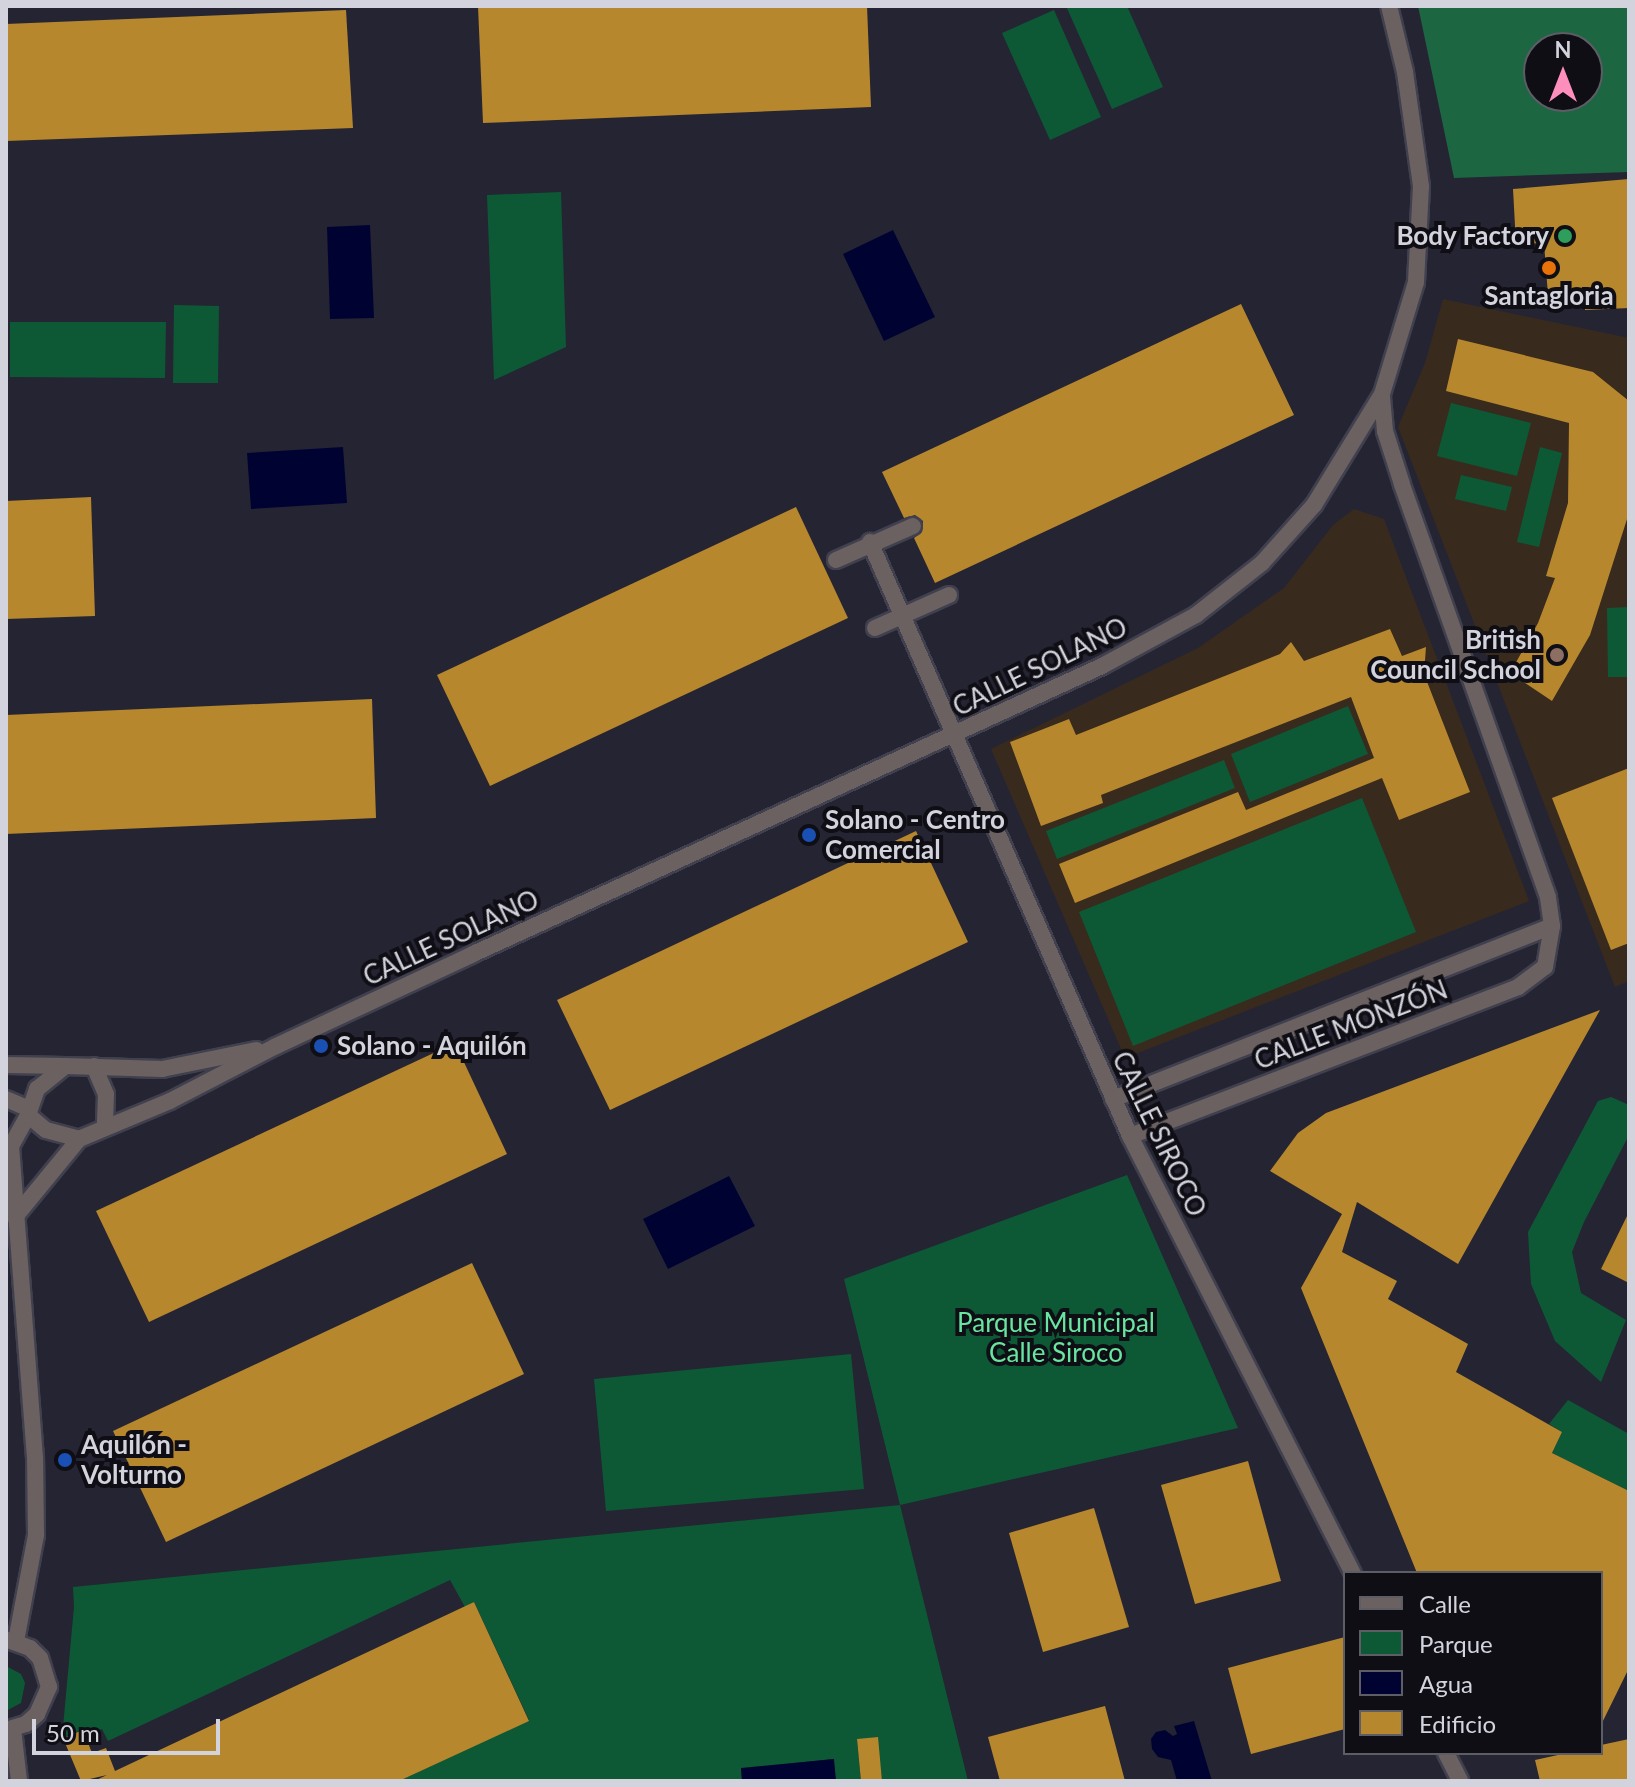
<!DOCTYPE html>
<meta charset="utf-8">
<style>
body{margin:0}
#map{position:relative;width:1635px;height:1787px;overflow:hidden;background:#252433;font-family:Lato,sans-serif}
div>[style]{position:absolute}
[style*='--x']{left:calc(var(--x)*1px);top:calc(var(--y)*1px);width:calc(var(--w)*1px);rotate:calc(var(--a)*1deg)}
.education>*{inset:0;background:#392a1e}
.green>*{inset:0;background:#0d5936}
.forest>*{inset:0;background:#1c6642}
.water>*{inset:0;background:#000332}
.building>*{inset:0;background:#b7872e}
.roads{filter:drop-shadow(2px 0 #41404e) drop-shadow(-2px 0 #41404e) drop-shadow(0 2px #41404e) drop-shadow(0 -2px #41404e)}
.street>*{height:16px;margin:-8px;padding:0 8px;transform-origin:8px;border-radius:8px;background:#6b6161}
.dots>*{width:22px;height:22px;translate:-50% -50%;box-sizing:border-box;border:4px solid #0f0e15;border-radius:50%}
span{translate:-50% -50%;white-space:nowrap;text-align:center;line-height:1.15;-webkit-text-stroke:8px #0f0e15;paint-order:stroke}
.poi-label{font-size:26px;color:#d3d3dd;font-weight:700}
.right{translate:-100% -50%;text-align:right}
.left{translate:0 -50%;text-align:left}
.street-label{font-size:26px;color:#d3d3dd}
.park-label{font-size:26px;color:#68e5a1}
.frame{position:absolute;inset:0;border:8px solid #d3d3dd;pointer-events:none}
.legend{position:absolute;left:1343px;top:1571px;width:260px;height:184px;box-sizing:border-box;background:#0f0e15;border:2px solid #5d5d65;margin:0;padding:10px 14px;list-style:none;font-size:24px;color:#d3d3dd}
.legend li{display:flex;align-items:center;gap:16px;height:40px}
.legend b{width:40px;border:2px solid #5d5d65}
.north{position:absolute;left:1523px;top:32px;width:80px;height:80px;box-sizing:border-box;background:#0f0e15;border:2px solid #5d5d65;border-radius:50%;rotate:0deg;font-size:22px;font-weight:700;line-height:32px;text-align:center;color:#d3d3dd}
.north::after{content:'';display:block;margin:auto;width:28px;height:36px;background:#fe8ebb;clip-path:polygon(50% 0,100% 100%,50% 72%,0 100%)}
.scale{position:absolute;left:32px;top:1719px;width:188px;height:36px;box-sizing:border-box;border:4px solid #d3d3dd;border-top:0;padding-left:10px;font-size:24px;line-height:28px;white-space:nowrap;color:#d3d3dd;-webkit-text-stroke:6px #0f0e15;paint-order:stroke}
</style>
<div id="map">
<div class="education">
<div style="clip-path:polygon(1443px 299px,1629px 338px,1629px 981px,1615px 987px,1398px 427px,1425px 363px)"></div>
<div style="clip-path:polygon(1354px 509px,1384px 519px,1529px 901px,1125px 1058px,991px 749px,1198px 648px,1284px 588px,1333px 525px)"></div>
</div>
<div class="green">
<div style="clip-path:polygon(1066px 6px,1127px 6px,1163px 87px,1112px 109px)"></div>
<div style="clip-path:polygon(1054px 10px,1101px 117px,1050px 140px,1002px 33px)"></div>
<div style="clip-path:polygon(561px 192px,566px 347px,494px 380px,487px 195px)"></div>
<div style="clip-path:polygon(174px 305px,219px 306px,218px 383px,173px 383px)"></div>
<div style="clip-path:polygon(10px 322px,166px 322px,165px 378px,10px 377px)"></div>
<div style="clip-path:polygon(1451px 403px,1531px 423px,1517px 476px,1437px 456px)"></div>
<div style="clip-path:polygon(1540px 447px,1562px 453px,1539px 547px,1517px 542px)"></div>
<div style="clip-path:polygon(1461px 475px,1512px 487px,1506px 511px,1455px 499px)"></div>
<div style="clip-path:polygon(1629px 607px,1629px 677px,1608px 677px,1607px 608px)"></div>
<div style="clip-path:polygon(1348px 706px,1368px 754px,1250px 802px,1231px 754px)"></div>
<div style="clip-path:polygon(1224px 760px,1235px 788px,1057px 859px,1046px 831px)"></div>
<div style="clip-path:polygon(1362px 798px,1416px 932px,1133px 1046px,1079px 912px)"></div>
<div style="clip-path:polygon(1611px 1097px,1629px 1105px,1629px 1135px,1584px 1222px,1572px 1252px,1581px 1293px,1626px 1320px,1601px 1382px,1555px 1341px,1531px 1284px,1528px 1232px,1598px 1101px)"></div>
<div style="clip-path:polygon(1127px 1175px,1238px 1428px,900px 1505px,968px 1781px,882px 1781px,877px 1737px,857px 1740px,861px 1781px,836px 1781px,833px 1759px,741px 1769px,742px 1781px,399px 1781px,529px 1720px,474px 1602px,465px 1607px,450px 1580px,108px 1741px,102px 1729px,85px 1736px,82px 1730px,62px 1738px,74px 1607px,73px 1587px,900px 1505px,844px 1279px)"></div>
<div style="clip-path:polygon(851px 1354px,864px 1489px,606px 1511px,594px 1379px)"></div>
<div style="clip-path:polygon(1568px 1400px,1629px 1434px,1629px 1491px,1552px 1453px,1562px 1432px,1549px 1424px)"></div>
<div style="clip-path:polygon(6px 1666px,21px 1674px,25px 1683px,21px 1703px,6px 1711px)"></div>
</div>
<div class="forest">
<div style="clip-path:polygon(evenodd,1418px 6px,1629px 6px,1629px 172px,1454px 178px,1418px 6px,1539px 48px,1587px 48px,1587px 96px,1539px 96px,1539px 48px)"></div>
</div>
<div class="water">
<div style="clip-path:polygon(370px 225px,374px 318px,330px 319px,327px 227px)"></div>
<div style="clip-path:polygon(893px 230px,935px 317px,884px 341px,843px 254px)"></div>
<div style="clip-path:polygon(343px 447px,347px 503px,251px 509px,247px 453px)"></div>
<div style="clip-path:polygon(729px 1176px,755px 1226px,668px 1269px,643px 1219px)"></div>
<div style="clip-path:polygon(1194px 1721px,1212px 1781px,1177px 1781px,1171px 1760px,1158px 1757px,1152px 1749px,1151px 1739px,1156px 1732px,1165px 1730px,1173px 1736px,1177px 1734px,1174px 1726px)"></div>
<div style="clip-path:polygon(834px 1759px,836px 1781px,742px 1781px,741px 1768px)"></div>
</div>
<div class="building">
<div style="clip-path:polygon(478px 6px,867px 6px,871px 107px,483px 123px)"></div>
<div style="clip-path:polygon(346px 10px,353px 128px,6px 141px,6px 24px)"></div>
<div style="clip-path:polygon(1629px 179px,1629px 308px,1585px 310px,1584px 293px,1548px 295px,1544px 243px,1516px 244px,1513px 189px)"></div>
<div style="clip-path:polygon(1241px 304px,1294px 415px,935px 583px,914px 538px,922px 532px,923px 521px,915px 515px,904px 518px,882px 472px)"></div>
<div style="clip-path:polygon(1458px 339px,1593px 372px,1629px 401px,1628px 516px,1590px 635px,1552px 701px,1510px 673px,1538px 623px,1555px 578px,1546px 576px,1568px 503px,1569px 423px,1446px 391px)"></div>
<div style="clip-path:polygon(91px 497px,95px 616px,6px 619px,6px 501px)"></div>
<div style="clip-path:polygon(796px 507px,848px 618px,490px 786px,437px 675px)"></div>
<div style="clip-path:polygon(1390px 629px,1402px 656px,1426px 647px,1424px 674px,1470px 792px,1399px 820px,1382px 778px,1075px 903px,1059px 864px,1238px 792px,1246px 810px,1374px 758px,1351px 697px,1101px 795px,1103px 803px,1041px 826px,1010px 742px,1069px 719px,1076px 735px,1280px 654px,1291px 642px,1304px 661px)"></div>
<div style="clip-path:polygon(372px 699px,376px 818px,6px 834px,6px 715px)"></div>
<div style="clip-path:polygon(1629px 768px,1629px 943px,1611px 950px,1552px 798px)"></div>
<div style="clip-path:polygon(916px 831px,968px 942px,610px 1110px,557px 1000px)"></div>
<div style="clip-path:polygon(1600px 1010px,1458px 1264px,1357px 1202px,1342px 1252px,1397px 1281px,1388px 1299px,1468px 1344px,1456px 1372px,1562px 1432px,1552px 1453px,1629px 1491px,1629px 1668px,1601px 1725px,1601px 1573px,1417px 1573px,1301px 1288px,1342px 1214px,1270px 1171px,1298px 1133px,1326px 1113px)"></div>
<div style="clip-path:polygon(455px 1043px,507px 1154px,149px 1322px,96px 1211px)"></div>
<div style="clip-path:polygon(1629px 1212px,1629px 1283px,1601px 1269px)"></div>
<div style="clip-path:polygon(472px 1263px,524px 1374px,166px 1542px,113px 1431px)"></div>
<div style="clip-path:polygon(1248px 1461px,1281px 1581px,1195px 1604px,1161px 1485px)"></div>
<div style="clip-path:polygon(1094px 1508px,1129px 1627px,1043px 1652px,1009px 1533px)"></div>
<div style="clip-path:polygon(474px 1602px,529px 1721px,399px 1781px,94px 1781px,107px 1775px,81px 1781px,63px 1738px,83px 1730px,92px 1753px,106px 1748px,115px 1771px)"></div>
<div style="clip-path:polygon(1345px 1637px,1345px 1729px,1251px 1754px,1228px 1668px)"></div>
<div style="clip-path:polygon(1105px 1706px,1125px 1781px,1000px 1781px,988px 1737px)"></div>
<div style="clip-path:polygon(878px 1737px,882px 1781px,861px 1781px,857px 1739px)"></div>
<div style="clip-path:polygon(1629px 1739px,1629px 1781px,1540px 1781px,1535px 1760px,1567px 1753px,1601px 1753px,1601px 1745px)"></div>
</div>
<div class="roads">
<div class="street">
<div style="--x:870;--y:542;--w:648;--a:66.36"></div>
<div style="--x:1130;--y:1136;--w:491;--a:63"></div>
<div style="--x:836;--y:560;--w:84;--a:-23.8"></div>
<div style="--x:875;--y:628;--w:81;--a:-24"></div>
<div style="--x:6;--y:1065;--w:59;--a:1"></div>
<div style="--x:94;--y:1066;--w:30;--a:67"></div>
<div style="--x:106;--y:1094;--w:32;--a:92"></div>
<div style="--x:6;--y:1099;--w:25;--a:23"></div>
<div style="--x:1113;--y:1099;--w:472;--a:-21.5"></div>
<div style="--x:28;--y:1115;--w:23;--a:40"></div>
<div style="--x:46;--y:1130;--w:34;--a:15"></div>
<div style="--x:79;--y:1139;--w:99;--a:-22.7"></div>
<div style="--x:170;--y:1101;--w:119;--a:-27.4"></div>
<div style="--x:276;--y:1046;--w:217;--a:-25"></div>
<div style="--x:473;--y:954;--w:692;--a:-24.6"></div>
<div style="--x:1102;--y:666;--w:107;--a:-28.5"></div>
<div style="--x:1196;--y:615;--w:84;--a:-38.2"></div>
<div style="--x:1262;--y:563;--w:78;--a:-48.1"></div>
<div style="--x:1314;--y:505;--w:130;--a:-58.5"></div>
<div style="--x:1382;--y:394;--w:117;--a:-73.1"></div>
<div style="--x:1416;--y:282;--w:96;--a:-87"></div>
<div style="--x:1421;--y:186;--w:115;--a:-98"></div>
<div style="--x:1405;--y:72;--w:68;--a:-103.6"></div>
<div style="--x:1130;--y:1136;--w:416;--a:-21"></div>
<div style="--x:1518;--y:987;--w:34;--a:-37"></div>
<div style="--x:1545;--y:967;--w:42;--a:-80.3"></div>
<div style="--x:1552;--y:926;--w:29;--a:-98"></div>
<div style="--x:1548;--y:897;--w:438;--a:-109.5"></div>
<div style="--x:1402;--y:484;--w:56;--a:-107.8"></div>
<div style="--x:1385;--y:431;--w:36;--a:-95"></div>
<div style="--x:15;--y:1217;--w:101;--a:-50.6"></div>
<div style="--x:16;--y:1641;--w:108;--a:-79.3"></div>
<div style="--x:36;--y:1535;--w:77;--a:-90.7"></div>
<div style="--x:35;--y:1458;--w:313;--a:-94.4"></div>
<div style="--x:11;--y:1146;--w:35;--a:-61"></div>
<div style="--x:28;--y:1115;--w:28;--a:-71"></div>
<div style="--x:37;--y:1089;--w:36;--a:-39"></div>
<div style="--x:65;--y:1066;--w:97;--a:1.8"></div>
<div style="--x:162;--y:1069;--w:96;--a:-11.4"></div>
<div style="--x:13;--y:1729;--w:52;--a:83.4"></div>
<div style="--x:6;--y:1730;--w:21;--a:-17"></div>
<div style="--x:26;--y:1724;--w:15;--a:-42"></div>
<div style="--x:37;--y:1714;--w:30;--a:-66"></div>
<div style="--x:49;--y:1687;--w:30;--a:-107"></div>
<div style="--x:40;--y:1658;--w:14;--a:-135"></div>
<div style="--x:30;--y:1648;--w:23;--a:-160"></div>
<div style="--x:1446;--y:1753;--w:31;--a:63"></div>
</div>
</div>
<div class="dots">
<div style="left:1565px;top:236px;background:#2e9e5b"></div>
<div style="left:1549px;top:268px;background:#e8710a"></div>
<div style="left:1557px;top:655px;background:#8d6e63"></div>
<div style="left:809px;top:835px;background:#1a4fb4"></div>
<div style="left:321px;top:1046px;background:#1a4fb4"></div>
<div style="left:65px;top:1460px;background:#1a4fb4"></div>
</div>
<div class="poi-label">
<span class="right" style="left:1549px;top:236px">Body Factory</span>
<span style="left:1549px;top:296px">Santagloria</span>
<span class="right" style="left:1541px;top:655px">British<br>Council School</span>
<span class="left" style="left:825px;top:835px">Solano - Centro<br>Comercial</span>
<span class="left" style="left:337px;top:1046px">Solano - Aquilón</span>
<span class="left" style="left:81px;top:1460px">Aquilón -<br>Volturno</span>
</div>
<div class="street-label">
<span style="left:1040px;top:667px;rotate:-26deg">CALLE SOLANO</span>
<span style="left:451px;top:938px;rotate:-25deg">CALLE SOLANO</span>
<span style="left:1351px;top:1025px;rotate:-21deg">CALLE MONZÓN</span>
<span style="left:1159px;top:1134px;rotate:64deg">CALLE SIROCO</span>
</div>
<div class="park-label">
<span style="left:1056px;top:1338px">Parque Municipal<br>Calle Siroco</span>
</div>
<div class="frame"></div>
<ul class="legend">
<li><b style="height:10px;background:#6b6161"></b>Calle</li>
<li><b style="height:22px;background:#0d5936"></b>Parque</li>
<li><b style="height:22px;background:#000332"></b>Agua</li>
<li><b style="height:22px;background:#b7872e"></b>Edificio</li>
</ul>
<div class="north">N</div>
<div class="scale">50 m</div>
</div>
